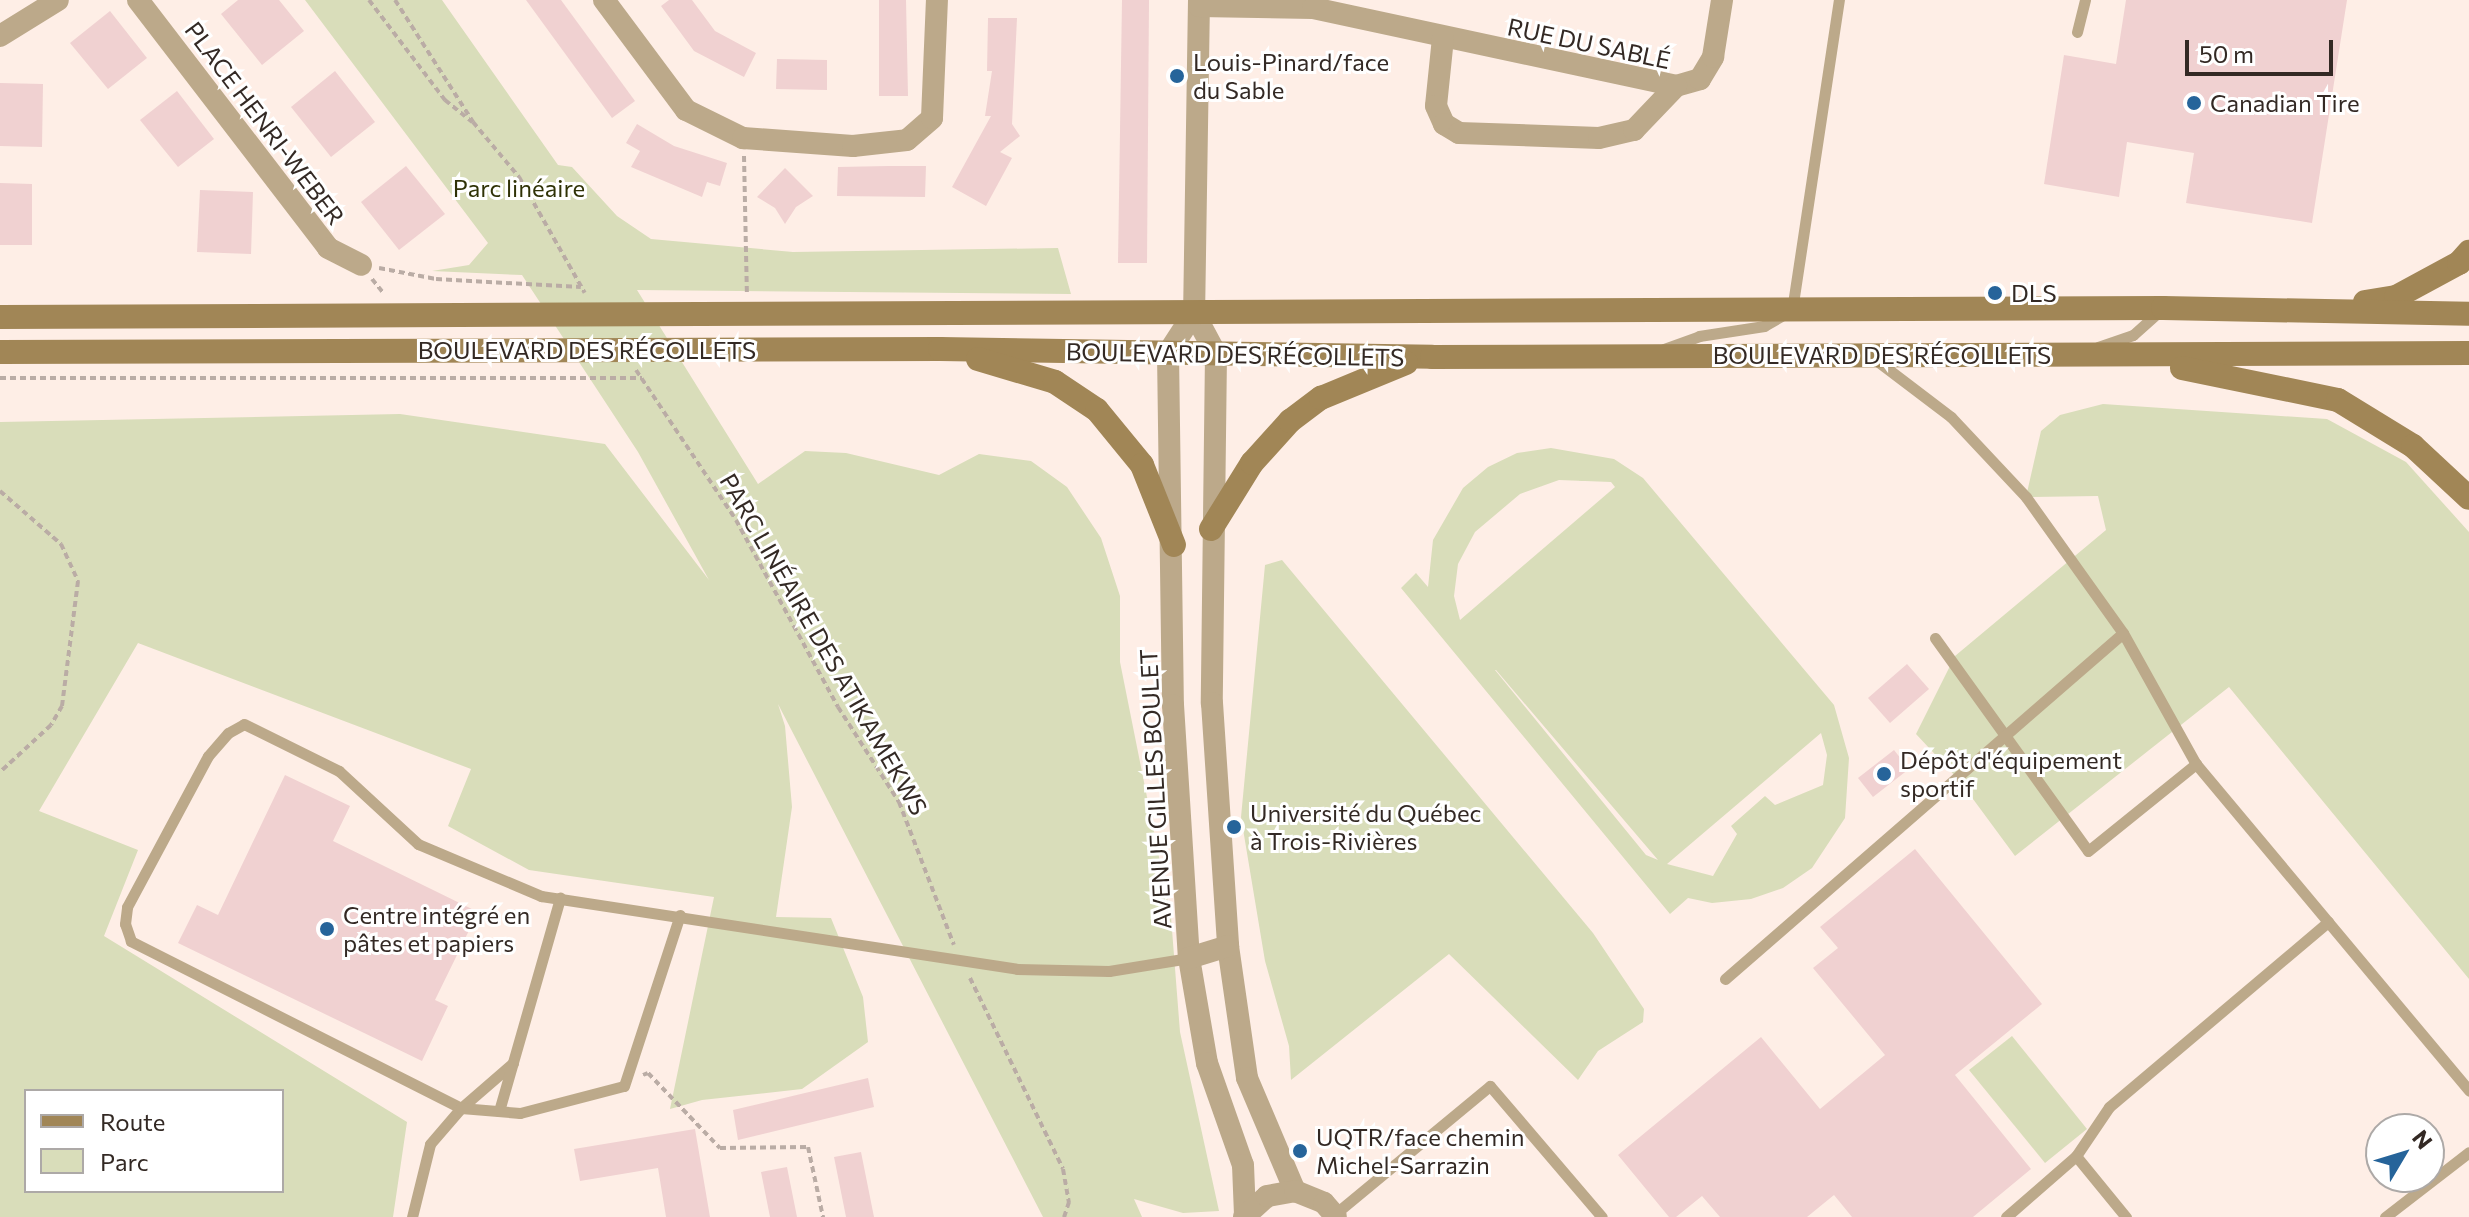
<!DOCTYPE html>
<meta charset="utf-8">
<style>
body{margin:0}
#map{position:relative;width:2469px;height:1217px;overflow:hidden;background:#feeee6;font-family:Commissioner,sans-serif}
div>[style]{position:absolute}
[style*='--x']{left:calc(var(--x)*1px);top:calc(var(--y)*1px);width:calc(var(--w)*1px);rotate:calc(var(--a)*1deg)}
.green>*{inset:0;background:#d9ddba}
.building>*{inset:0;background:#f0d1d1}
.path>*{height:4px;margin-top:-2px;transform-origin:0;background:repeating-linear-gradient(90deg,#baaca5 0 6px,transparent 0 10px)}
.service>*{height:11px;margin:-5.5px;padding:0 5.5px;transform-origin:5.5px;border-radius:5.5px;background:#bca98a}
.minor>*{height:22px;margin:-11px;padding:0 11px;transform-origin:11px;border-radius:11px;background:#bca98a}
.secondary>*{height:24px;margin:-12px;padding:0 12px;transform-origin:12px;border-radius:12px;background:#a18656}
.dots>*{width:22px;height:22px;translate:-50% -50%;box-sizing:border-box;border:4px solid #fff;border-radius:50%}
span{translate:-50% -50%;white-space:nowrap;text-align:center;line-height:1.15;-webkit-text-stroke:6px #fff;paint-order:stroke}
.street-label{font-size:24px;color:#332924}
.poi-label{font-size:24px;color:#332924}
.left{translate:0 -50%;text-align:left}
.park-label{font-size:24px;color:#2f3206}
.legend{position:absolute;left:24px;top:1089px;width:260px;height:104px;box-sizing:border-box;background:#fff;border:2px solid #ada9a7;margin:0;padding:10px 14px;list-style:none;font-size:24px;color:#332924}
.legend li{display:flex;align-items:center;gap:16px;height:40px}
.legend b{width:40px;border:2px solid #ada9a7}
.north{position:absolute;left:2365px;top:1113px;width:80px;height:80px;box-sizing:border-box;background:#fff;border:2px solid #ada9a7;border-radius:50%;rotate:52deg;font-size:22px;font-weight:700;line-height:32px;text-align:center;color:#332924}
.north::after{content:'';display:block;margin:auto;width:28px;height:36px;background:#26649a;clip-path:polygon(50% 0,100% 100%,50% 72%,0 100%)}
.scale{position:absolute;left:2185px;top:40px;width:148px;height:36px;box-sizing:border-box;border:4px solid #332924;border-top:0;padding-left:10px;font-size:24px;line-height:28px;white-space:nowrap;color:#332924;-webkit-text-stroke:6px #fff;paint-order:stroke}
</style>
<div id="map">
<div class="green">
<div style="clip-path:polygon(evenodd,305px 0,442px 0,558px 165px,572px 167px,617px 216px,651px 239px,793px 252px,1058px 248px,1071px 294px,637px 290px,758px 484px,805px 451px,846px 453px,939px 475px,979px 454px,1031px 461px,1067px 487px,1101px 538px,1120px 596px,1120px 662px,1171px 917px,1180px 1032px,1219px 1211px,1183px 1213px,1134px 1199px,1142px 1217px,1043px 1217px,778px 704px,785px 726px,792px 807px,776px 917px,831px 918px,863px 997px,868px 1042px,802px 1089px,702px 1100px,670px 1109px,714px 897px,529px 870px,448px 826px,471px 769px,138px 643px,39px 811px,138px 850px,104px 936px,407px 1122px,393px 1217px,0 1217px,0 422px,400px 414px,605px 444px,709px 580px,638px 452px,522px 275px,432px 271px,469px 265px,488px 243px,305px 0,26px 1091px,282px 1091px,282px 1191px,26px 1191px,26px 1091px)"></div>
<div style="clip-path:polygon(2103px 404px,2327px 419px,2406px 462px,2469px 532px,2469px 979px,2229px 687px,2015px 856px,1959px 780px,1916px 734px,1955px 656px,2106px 530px,2098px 496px,2026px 497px,2041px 431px,2060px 415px)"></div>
<div style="clip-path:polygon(evenodd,1551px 448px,1614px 459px,1643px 478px,1834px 705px,1849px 758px,1845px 818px,1812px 868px,1783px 888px,1751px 899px,1712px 903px,1688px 898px,1670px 914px,1401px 588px,1416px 573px,1428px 587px,1433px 540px,1463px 488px,1488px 467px,1517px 453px,1551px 448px,1559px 480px,1611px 482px,1615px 487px,1460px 620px,1454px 596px,1458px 564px,1475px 532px,1520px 494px,1559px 480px,1551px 448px,1495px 670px,1496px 670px,1658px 860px,1646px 855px,1495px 670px,1551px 448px,1821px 733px,1827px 755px,1823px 785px,1775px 805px,1765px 796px,1731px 826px,1737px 834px,1713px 876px,1667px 864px,1821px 733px)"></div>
<div style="clip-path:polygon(1282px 560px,1593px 933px,1644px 1009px,1643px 1022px,1598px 1051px,1578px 1080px,1449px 954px,1291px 1080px,1289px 1046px,1265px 961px,1241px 817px,1265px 565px)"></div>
<div style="clip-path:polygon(2012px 1036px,2087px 1129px,2045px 1163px,1969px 1070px)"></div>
</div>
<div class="building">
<div style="clip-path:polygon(238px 0,279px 0,304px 31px,262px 65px,221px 14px)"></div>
<div style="clip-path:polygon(526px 0,561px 0,635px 101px,612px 118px)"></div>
<div style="clip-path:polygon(669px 0,692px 0,715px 31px,756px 53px,744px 77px,694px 51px,661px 6px)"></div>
<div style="clip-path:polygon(879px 0,906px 0,908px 96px,879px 96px)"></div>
<div style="clip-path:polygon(1122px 0,1149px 0,1147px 263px,1118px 263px)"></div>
<div style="clip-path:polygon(2126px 0,2347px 0,2312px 223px,2186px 203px,2194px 153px,2127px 142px,2119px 197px,2044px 184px,2064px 55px,2116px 64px)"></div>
<div style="clip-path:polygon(110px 11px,147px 58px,108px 89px,70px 43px)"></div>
<div style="clip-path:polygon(988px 18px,1017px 18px,1012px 124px,1020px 136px,1000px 152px,1012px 158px,986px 206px,952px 187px,991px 116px,985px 116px,992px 71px,987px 71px)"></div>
<div style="clip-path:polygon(777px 59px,827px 60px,827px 90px,776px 89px)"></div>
<div style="clip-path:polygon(335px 71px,375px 122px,331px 157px,291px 107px)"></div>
<div style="clip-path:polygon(0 83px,43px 84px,42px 147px,0 146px)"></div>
<div style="clip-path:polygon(177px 91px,214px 139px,178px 167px,140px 120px)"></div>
<div style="clip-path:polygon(637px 124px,674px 146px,727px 163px,720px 186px,707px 182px,702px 197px,631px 167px,640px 151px,626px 143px)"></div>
<div style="clip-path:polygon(406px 166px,445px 214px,399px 250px,361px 202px)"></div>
<div style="clip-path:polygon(888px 166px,926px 166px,925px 197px,837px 196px,838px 167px)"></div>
<div style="clip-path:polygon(785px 168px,813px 196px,796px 207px,785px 224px,775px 208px,757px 197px)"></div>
<div style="clip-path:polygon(0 183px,32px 184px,32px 245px,0 245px)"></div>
<div style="clip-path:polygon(200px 190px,253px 192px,251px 254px,197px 252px)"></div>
<div style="clip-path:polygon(1907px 664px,1929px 689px,1890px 723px,1868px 698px)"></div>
<div style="clip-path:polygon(1894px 750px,1909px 769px,1873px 797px,1858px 778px)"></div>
<div style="clip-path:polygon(285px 775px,350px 806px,333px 841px,478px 912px,435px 1000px,448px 1006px,422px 1061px,178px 943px,197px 905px,218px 915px)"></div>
<div style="clip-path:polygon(1915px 849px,2042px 1004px,1955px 1075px,2031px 1169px,1973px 1217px,1852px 1217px,1834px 1195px,1807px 1217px,1720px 1217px,1702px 1196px,1676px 1217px,1669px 1217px,1618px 1155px,1761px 1037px,1820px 1109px,1885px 1055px,1813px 968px,1838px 948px,1820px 927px)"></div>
<div style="clip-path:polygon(868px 1078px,874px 1107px,738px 1140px,733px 1110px)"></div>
<div style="clip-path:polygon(695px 1129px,710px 1217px,666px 1217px,658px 1168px,580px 1181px,574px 1149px)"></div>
<div style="clip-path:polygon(861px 1152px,874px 1217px,846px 1217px,834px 1157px)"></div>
<div style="clip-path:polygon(787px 1167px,797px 1217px,770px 1217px,761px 1172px)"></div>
</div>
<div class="path">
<div style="--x:369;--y:0;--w:126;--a:52.8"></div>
<div style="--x:445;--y:100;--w:35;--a:39"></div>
<div style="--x:395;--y:0;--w:145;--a:57.4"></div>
<div style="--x:473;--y:122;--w:72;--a:50.1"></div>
<div style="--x:519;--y:177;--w:133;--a:60.4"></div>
<div style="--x:744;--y:156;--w:139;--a:88.8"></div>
<div style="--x:379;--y:268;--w:58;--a:10.9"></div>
<div style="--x:436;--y:279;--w:145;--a:3.2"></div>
<div style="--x:372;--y:279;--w:19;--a:51"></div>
<div style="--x:636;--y:370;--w:180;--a:56.3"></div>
<div style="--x:736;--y:520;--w:213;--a:61.4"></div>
<div style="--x:838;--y:707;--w:113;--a:57.3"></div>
<div style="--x:899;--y:802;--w:153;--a:69"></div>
<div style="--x:0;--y:378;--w:642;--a:0"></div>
<div style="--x:0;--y:491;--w:81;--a:41"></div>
<div style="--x:61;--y:544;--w:41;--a:65.3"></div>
<div style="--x:78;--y:581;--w:126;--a:97.3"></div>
<div style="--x:62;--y:706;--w:22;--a:120"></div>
<div style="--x:51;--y:725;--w:69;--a:137.3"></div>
<div style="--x:970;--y:978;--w:212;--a:64"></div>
<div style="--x:1063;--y:1169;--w:34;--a:80"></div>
<div style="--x:1069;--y:1202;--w:16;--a:108"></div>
<div style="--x:643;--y:1075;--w:5;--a:-22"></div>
<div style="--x:648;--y:1073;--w:104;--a:46.2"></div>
<div style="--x:720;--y:1148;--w:88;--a:-0.7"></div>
<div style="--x:808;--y:1147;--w:72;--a:77.9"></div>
</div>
<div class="service">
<div style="--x:2077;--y:32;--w:33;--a:-76"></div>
<div style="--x:2098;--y:347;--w:37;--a:-19"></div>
<div style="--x:2133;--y:335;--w:38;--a:-42"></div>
<div style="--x:1664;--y:349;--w:37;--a:-20"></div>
<div style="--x:1699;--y:336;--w:66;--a:-8.7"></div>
<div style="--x:1764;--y:326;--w:32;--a:-30"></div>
<div style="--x:1792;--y:310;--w:314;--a:-81.4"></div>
<div style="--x:1876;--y:360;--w:94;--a:37.2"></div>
<div style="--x:1951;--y:417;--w:110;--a:46.8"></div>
<div style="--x:2026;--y:497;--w:167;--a:54.5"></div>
<div style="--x:2123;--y:633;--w:150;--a:60.9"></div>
<div style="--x:2196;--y:764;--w:426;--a:50.1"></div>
<div style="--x:1935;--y:638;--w:262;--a:54.3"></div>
<div style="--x:2088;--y:851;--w:139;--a:-38.9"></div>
<div style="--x:1725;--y:979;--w:527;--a:-41"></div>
<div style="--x:513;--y:1063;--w:69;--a:139.1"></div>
<div style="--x:461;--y:1108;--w:370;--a:-153.2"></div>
<div style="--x:131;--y:941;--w:18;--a:-109"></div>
<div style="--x:125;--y:924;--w:17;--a:-83"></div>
<div style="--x:127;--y:907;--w:171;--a:-61.8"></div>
<div style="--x:208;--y:756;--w:30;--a:-49"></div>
<div style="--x:228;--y:733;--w:18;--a:-29"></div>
<div style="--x:244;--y:724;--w:106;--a:26.3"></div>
<div style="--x:339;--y:771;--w:108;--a:42.7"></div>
<div style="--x:418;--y:844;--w:134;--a:22.9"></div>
<div style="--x:541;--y:896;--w:482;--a:8.7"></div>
<div style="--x:1017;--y:969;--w:92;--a:1.2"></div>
<div style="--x:1109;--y:971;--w:81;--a:-9.2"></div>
<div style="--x:499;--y:1111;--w:222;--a:-74"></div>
<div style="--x:2076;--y:1156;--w:59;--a:-56"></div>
<div style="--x:2109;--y:1107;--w:287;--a:-40.2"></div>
<div style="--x:1335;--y:1214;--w:201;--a:-39.6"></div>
<div style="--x:1490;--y:1086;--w:172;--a:49.5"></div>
<div style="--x:412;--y:1217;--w:75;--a:-76.1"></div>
<div style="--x:430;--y:1144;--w:48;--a:-49.3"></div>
<div style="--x:461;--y:1108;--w:59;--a:4.8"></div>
<div style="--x:520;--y:1113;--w:107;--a:-14.6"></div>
<div style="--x:624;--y:1086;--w:180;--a:-71.9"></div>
<div style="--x:2006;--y:1217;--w:93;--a:-41.1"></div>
<div style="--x:2076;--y:1156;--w:79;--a:50.7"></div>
<div style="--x:2385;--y:1217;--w:106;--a:-37.7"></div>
</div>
<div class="minor">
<div style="--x:138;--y:0;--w:312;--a:52.5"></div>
<div style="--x:328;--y:248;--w:37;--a:27"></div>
<div style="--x:604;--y:0;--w:137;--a:53.3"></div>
<div style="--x:686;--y:110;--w:64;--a:26.2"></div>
<div style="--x:743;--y:138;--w:110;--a:4.2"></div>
<div style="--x:853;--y:146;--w:54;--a:-6.3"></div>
<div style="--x:907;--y:140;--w:33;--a:-41"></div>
<div style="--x:932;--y:118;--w:118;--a:-87.6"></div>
<div style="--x:1199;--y:0;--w:313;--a:90.9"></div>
<div style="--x:1194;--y:313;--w:47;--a:61.8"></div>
<div style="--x:1216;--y:354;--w:349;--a:90.7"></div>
<div style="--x:1212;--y:703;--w:244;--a:86.2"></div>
<div style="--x:1228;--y:946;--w:133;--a:81.8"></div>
<div style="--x:1247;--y:1078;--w:123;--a:67"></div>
<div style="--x:1199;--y:6;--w:114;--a:1"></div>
<div style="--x:1313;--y:8;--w:371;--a:12.1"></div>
<div style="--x:1676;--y:86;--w:25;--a:-16"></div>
<div style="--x:1700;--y:79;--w:26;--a:-59"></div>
<div style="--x:1713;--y:57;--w:58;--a:-81"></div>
<div style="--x:0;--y:36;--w:68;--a:-31.8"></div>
<div style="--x:1443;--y:38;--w:68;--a:95.9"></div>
<div style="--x:1436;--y:106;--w:20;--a:66"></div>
<div style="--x:1444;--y:124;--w:17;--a:31"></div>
<div style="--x:1459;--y:133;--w:140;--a:2"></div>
<div style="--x:1599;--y:138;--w:36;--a:-13"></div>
<div style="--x:1634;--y:130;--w:61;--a:-46.3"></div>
<div style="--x:1194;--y:313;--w:48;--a:123"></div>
<div style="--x:1168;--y:353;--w:352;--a:89.2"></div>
<div style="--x:1173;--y:705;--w:254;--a:86.4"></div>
<div style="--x:1189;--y:958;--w:107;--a:80.3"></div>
<div style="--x:1207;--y:1063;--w:108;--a:70.6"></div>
<div style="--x:1243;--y:1165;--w:50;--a:87.7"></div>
<div style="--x:1189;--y:958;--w:41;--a:-17.1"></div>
<div style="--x:1244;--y:1217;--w:31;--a:-42"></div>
<div style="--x:1267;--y:1196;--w:28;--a:-10"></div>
<div style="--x:1295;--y:1191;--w:31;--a:22"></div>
<div style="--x:1324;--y:1203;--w:18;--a:49"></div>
</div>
<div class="secondary">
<div style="--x:2365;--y:302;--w:31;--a:-9"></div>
<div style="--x:2396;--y:297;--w:72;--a:-28.4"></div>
<div style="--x:2459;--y:263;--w:15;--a:-48"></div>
<div style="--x:0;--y:317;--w:2163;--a:-0.24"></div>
<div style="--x:2163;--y:308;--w:306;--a:1.1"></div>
<div style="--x:0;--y:352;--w:940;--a:-0.18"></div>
<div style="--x:940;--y:349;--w:492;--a:0.9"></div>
<div style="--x:1432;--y:357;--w:1037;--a:-0.22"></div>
<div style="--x:978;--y:359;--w:80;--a:16.6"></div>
<div style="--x:1055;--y:382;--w:50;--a:33.7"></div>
<div style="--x:1097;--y:410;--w:71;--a:50.7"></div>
<div style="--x:1142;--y:465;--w:86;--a:68.2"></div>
<div style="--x:2182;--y:368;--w:159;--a:11.6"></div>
<div style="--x:2338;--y:400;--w:88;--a:31.5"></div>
<div style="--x:2413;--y:446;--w:76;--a:42.9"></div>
<div style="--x:1211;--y:529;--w:78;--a:-58.2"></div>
<div style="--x:1252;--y:463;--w:57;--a:-47.9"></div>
<div style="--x:1290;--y:421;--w:39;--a:-37"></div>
<div style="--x:1321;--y:398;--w:92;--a:-22.4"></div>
</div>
<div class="dots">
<div style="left:1177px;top:76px;background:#26649a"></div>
<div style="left:2194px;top:103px;background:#26649a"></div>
<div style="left:1995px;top:293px;background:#26649a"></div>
<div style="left:1884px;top:774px;background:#26649a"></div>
<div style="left:1234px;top:827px;background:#26649a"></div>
<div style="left:327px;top:929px;background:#26649a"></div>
<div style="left:1300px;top:1151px;background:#26649a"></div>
</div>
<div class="street-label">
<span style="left:1589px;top:43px;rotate:12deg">RUE DU SABLÉ</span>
<span style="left:265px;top:123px;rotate:53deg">PLACE HENRI-WEBER</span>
<span style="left:587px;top:350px">BOULEVARD DES RÉCOLLETS</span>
<span style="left:1235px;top:354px;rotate:1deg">BOULEVARD DES RÉCOLLETS</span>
<span style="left:1882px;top:355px">BOULEVARD DES RÉCOLLETS</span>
<span style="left:824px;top:644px;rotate:60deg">PARC LINÉAIRE DES ATIKAMEKWS</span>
<span style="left:1155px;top:789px;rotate:-93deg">AVENUE GILLES BOULET</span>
</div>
<div class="poi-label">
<span class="left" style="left:1193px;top:76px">Louis-Pinard/face<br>du Sable</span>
<span class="left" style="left:2210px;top:103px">Canadian Tire</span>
<span class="left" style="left:2011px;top:293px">DLS</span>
<span class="left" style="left:1900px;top:774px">Dépôt d'équipement<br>sportif</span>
<span class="left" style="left:1250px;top:827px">Université du Québec<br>à Trois-Rivières</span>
<span class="left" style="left:343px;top:929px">Centre intégré en<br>pâtes et papiers</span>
<span class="left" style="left:1316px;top:1151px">UQTR/face chemin<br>Michel-Sarrazin</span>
</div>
<div class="park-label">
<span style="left:519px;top:188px">Parc linéaire</span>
</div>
<ul class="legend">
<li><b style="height:10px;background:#a18656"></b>Route</li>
<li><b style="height:22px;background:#d9ddba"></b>Parc</li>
</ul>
<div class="north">N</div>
<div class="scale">50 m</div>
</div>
